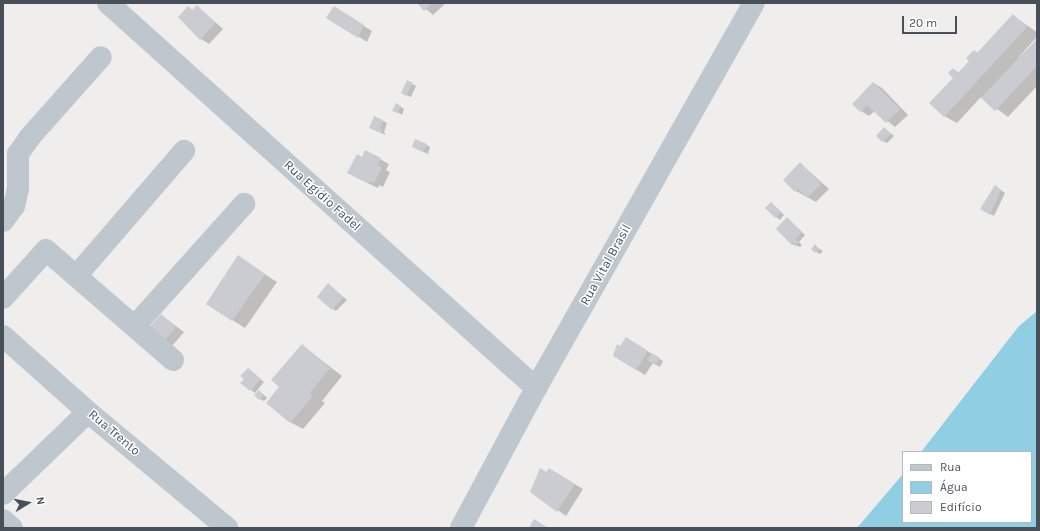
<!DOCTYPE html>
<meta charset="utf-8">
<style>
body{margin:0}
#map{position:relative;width:1040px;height:531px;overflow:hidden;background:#f0eded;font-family:Karla,sans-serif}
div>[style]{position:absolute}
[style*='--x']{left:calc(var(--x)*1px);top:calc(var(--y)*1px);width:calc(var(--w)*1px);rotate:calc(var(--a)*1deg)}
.water>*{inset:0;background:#90cee3}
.shadow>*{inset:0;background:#0003}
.building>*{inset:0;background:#caccd2}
.minor>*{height:22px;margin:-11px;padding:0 11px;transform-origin:11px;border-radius:11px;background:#bfc7ce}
span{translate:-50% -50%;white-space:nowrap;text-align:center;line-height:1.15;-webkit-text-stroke:3px #fff;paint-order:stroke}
.street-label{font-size:13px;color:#475059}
.frame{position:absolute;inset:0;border:4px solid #475059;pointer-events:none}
.legend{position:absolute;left:902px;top:451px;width:130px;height:72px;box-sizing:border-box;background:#fff;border:1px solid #b5b9bd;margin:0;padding:5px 7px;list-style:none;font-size:12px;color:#475059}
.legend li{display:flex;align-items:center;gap:8px;height:20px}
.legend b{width:20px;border:1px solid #b5b9bd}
.north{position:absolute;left:8px;top:483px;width:40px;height:40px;-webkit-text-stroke:3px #fff;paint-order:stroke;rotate:80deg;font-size:11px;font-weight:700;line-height:16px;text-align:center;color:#475059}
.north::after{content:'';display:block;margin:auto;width:14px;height:18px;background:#475059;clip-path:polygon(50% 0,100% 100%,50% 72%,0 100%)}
.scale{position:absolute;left:902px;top:16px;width:55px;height:18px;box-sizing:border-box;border:2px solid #475059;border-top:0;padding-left:5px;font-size:12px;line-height:14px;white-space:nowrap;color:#475059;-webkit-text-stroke:3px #fff;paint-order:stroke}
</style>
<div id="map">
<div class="water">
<div style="clip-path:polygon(1037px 311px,1037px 528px,857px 528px,903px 474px,903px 522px,1031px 522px,1031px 452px,921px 452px,1019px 326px)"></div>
</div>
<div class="shadow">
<div style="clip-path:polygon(419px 3px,446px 3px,433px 15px)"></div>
<div style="clip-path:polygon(197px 6px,223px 29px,209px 44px,201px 39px,179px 17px,188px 7px,193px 10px)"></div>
<div style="clip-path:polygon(342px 12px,372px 31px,367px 42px,359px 37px)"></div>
<div style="clip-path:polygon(1013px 16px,1037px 32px,1037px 37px,1016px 60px,1037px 40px,1037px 86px,1008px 117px,981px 97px,957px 123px,944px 116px,954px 78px,953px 69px,959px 73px,971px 61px,974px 51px,978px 53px)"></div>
<div style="clip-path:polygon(407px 81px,416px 86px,411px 97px,402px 93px)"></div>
<div style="clip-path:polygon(873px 83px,882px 88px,908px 115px,895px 127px,875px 111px,869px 116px,861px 111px)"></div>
<div style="clip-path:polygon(396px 104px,404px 109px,402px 115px,394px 110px)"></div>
<div style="clip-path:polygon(375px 117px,387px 123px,384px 132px,386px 135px,374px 130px)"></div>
<div style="clip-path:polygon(884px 128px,894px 136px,887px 143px,883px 141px)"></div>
<div style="clip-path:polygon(427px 145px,430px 147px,428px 154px,417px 149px)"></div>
<div style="clip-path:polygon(365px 151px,389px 164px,386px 170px,390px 172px,383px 187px,379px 185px,378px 188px,357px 178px)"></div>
<div style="clip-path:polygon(800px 163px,829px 189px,816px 202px,796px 191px,784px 180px)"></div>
<div style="clip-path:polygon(995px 186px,1005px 193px,994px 216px,981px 209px)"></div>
<div style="clip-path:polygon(771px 203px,784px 215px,780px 220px,776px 217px)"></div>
<div style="clip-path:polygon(788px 219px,805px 235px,799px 242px,802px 245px,800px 247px,791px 244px,777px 229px)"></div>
<div style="clip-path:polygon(815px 246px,823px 251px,820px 254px,816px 252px)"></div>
<div style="clip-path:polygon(238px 257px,277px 282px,245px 328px,207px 304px)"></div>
<div style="clip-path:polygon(328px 284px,347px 300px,336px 311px,333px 309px)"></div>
<div style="clip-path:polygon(161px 315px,184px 332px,172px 346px,149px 329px)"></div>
<div style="clip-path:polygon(635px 343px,663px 361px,660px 367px,653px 363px,645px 375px,615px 356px,621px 347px)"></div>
<div style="clip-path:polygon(302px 345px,342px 376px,322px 401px,325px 403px,303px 429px,290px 422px,281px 387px)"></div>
<div style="clip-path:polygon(248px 369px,264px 382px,255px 393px,242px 383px)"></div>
<div style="clip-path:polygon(263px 394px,267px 398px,264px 401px,260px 399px)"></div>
<div style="clip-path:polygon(549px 469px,583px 489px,566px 516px,531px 491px)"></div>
</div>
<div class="building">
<div style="clip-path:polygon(417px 3px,432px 3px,424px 11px)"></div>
<div style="clip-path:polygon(197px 5px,215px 23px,200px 40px,178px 17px,188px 6px,192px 10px)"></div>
<div style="clip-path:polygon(334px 6px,364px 25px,358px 38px,326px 18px)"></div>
<div style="clip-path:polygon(1013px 14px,1027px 27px,944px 117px,929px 103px,953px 78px,948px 73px,953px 68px,958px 73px,969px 61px,966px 58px,974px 50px,977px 53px)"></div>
<div style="clip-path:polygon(1037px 39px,1037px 66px,995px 111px,981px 98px)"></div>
<div style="clip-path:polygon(407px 80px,413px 83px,406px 96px,401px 93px)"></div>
<div style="clip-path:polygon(873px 82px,900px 109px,886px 123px,867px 105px,860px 112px,852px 104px)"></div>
<div style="clip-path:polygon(396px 103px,401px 106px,397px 113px,392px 111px)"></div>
<div style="clip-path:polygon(374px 116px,383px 120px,380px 129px,383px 130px,381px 133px,369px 128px)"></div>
<div style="clip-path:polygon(884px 127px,891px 134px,882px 142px,876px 136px)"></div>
<div style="clip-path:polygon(415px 139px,427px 144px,423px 152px,412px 147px)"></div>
<div style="clip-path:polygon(365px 150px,381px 158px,378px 165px,382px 167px,374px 183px,370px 181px,369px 184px,347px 173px,357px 154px,362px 157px)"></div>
<div style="clip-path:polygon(800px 162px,821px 184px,807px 198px,798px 189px,795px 192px,783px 180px)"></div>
<div style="clip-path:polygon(995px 185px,1001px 190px,990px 215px,980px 209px)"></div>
<div style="clip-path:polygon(771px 202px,781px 212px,775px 218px,765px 208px)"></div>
<div style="clip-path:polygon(787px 217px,802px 232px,795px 239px,799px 242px,795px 245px,792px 242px,791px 244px,776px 229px)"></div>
<div style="clip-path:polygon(815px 244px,819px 249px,815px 253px,811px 249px)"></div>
<div style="clip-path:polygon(238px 255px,265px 274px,232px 321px,206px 304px)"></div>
<div style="clip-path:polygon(328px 283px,343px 297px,332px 310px,317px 297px)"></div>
<div style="clip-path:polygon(161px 314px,176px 327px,163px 342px,148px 329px)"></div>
<div style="clip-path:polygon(626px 337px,648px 351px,636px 370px,613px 356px,617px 344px,620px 346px)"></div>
<div style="clip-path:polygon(302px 344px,330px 368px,310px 393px,313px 396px,290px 423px,266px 403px,279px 387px,271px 380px)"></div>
<div style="clip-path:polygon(652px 353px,660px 358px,655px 365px,647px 360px)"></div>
<div style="clip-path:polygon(248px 368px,261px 379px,250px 391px,240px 383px,244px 379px,240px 376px)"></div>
<div style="clip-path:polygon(259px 390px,264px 395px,259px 400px,254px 395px)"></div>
<div style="clip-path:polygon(540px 468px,546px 472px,549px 468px,575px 484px,557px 512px,530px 492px)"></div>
<div style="clip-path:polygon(534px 519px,548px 528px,529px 528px)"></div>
</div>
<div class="minor">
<div style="--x:108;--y:3;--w:576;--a:41.97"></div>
<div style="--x:3;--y:221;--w:19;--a:-54"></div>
<div style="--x:14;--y:206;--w:17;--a:-77"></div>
<div style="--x:18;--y:189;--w:35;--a:-90"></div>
<div style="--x:18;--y:154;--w:19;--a:-55"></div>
<div style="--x:29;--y:138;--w:108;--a:-48.4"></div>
<div style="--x:77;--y:275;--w:164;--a:-49.2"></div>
<div style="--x:3;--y:298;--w:64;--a:-48.1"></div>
<div style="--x:46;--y:250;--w:168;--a:40.9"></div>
<div style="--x:135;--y:326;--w:164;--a:-48.2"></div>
<div style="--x:3;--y:336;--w:114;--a:41.8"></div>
<div style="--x:88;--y:412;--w:181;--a:39.8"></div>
<div style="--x:3;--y:494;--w:118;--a:-44"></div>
<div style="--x:3;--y:520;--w:12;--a:42"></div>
<div style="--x:461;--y:528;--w:159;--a:-61.8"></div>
<div style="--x:536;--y:388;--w:442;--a:-60.5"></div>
</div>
<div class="street-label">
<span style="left:322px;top:196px;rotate:42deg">Rua Egídio Fadel</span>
<span style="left:606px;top:265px;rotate:-61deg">Rua Vital Brasil</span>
<span style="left:114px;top:433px;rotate:40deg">Rua Trento</span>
</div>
<div class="frame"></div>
<ul class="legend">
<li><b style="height:5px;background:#bfc7ce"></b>Rua</li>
<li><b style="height:11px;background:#90cee3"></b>Água</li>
<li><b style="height:11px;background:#caccd2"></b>Edifício</li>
</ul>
<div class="north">N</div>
<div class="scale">20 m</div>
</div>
